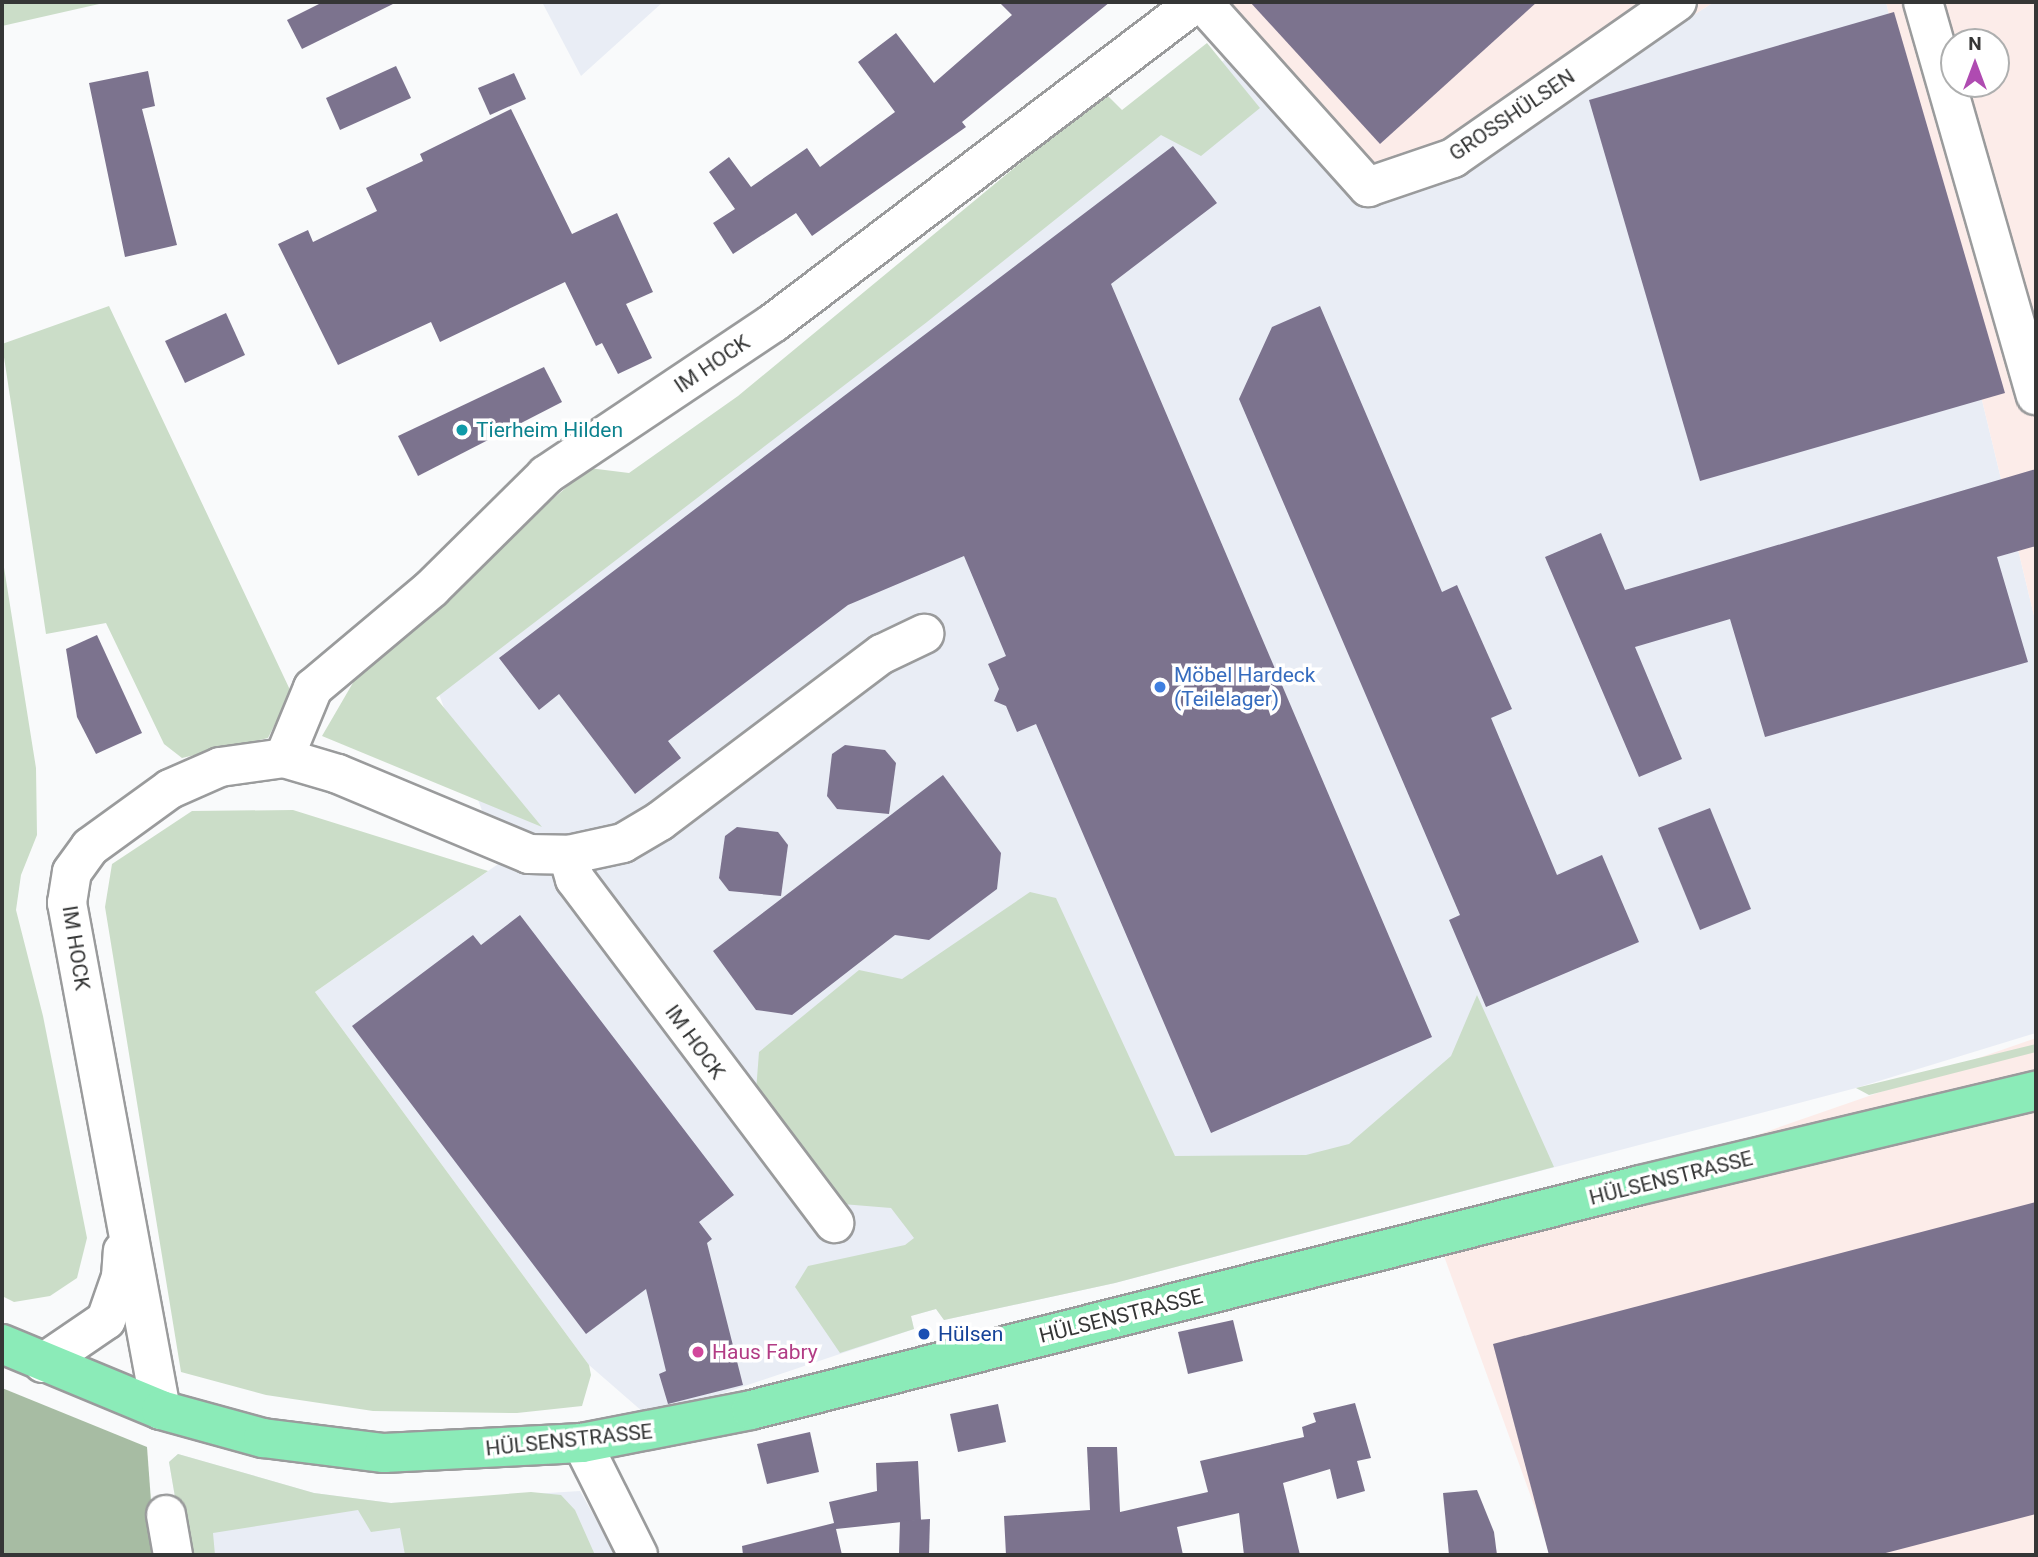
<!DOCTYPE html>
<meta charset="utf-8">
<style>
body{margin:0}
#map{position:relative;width:2038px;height:1557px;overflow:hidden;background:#f9fafb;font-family:Roboto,sans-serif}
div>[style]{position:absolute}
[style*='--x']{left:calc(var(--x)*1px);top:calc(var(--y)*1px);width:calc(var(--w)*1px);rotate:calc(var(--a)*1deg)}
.built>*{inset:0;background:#e9edf5}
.industrial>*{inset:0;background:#fcece9}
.green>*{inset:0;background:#cbddc8}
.forest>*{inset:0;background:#a7bca3}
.building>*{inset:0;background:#7c738e}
.roads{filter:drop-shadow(2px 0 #9a9b9c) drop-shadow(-2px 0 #9a9b9c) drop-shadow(0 2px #9a9b9c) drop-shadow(0 -2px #9a9b9c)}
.minor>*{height:38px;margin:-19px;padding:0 19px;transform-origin:19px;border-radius:19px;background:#fff}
.major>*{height:38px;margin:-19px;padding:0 19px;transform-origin:19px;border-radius:19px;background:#8bebb8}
.dots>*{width:19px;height:19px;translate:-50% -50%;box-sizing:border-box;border:4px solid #fff;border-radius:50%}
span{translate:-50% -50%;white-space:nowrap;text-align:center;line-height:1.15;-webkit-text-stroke:7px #fff;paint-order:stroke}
.street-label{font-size:21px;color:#353636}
.culture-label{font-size:21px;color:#0d838f}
.left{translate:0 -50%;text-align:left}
.shop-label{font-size:21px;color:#366cbe}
.transit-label{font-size:21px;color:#164399}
.hotel-label{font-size:21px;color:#b23c85}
.frame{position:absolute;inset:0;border:4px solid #353636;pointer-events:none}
.north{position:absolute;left:1940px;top:28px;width:70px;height:70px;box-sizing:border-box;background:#fff;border:2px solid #aeafaf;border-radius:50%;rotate:0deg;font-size:19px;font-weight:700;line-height:28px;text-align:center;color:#353636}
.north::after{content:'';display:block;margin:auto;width:24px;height:32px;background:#af4bb1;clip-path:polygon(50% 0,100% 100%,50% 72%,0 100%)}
</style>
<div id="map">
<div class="built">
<div style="clip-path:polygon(542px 2px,663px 2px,581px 76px)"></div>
<div style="clip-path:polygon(1714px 2px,1886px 2px,2036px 624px,2036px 1033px,1856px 1088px,1115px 1283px,944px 1320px,936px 1309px,911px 1316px,914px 1329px,709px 1398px,643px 1412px,589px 1365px,315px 992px,501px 862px,426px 659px,1231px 55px,1432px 182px)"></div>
<div style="clip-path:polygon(178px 1454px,314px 1493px,391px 1503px,580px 1491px,616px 1555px,185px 1555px,169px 1462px)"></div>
</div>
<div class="industrial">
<div style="clip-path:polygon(1192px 2px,1714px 2px,1432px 182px,1364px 205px)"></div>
<div style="clip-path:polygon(evenodd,1886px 2px,2036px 2px,2036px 624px,1886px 2px,1954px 42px,1996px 42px,1996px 84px,1954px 84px,1954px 42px)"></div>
<div style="clip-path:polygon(2036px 1038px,2036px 1555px,1552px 1555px,1440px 1245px)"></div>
</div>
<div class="green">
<div style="clip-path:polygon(2px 2px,108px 2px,2px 26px)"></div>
<div style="clip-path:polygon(1207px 43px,1260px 108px,1201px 156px,1161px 135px,927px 322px,436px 698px,542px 827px,322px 736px,354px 681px,471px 569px,589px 468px,629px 473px,738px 396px,1105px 93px,1122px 110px)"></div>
<div style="clip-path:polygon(109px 306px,291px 692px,268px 738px,182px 758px,164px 744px,106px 623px,46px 634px,2px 344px)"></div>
<div style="clip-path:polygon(2px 555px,36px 768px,37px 835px,21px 875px,16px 910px,43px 1016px,87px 1238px,77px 1278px,50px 1296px,14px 1302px,2px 1296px)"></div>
<div style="clip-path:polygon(293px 810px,488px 871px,315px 992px,589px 1365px,591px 1375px,582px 1406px,517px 1413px,373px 1411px,266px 1395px,181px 1372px,105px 907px,112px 864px,192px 811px)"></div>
<div style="clip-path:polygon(1030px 892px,1056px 898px,1175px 1156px,1306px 1155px,1349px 1144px,1451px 1056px,1477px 995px,1554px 1167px,1115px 1283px,944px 1320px,936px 1309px,911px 1316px,914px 1329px,840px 1353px,795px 1287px,808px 1266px,905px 1245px,914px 1238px,891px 1208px,842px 1204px,756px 1091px,759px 1052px,859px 970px,902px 979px)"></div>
<div style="clip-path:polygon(2036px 1044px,2036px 1052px,1869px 1095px,1856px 1088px)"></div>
<div style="clip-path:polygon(178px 1454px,314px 1493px,391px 1503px,531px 1492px,561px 1495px,575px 1510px,595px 1555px,405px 1555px,400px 1528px,371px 1532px,358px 1510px,213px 1533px,215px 1555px,185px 1555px,169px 1462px)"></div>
</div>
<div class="forest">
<div style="clip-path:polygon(2px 1388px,147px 1447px,155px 1555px,2px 1555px)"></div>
</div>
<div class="building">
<div style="clip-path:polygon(323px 2px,397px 2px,302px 49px,287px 20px)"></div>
<div style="clip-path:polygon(999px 2px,1110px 2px,962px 122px,966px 127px,812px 236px,796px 213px,733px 254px,713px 223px,735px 209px,709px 172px,729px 157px,751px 187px,807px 148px,820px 167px,895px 112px,858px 62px,896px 33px,934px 83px,1012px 15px)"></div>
<div style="clip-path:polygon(1250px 2px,1537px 2px,1380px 144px)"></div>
<div style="clip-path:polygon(1894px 12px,2005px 393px,1700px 481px,1589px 100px)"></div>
<div style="clip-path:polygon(396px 66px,411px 98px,340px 130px,326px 98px)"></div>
<div style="clip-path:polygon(148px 71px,155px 106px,142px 109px,177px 245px,125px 257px,89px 83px)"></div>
<div style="clip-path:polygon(514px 73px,526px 99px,490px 115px,478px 88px)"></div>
<div style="clip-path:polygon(511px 109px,572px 234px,617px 213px,653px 292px,626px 304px,652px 358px,618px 374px,602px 343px,596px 346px,565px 282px,440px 342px,431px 322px,338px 365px,278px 244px,308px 230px,313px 242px,377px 211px,366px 188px,423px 161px,420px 154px)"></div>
<div style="clip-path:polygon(1173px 146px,1217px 203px,1111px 284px,1432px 1037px,1211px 1133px,1036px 724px,1017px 732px,1006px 706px,994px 701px,999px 689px,988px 664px,1006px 656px,964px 556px,848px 605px,668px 741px,681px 758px,635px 794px,559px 694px,539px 710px,499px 658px)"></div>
<div style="clip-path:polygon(1320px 306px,1442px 592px,1457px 585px,1512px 709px,1491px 718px,1557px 875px,1602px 855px,1639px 942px,1486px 1007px,1449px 920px,1460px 915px,1239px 399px,1272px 327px)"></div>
<div style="clip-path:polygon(226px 313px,245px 355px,185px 383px,165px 341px)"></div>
<div style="clip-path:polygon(544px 367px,562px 402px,418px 476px,398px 436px)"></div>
<div style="clip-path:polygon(2036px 469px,2036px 546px,1997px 557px,2028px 662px,1765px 737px,1730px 619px,1635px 647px,1682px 759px,1639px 777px,1545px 557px,1601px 533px,1625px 590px)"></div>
<div style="clip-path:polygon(97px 635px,142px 733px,96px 754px,77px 717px,66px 649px)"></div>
<div style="clip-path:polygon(845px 745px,885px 750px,896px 763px,889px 814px,837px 809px,827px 796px,832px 754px)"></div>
<div style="clip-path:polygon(943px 775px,1001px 853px,997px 889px,929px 940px,895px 935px,792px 1015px,756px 1010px,713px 951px)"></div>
<div style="clip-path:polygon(1710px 808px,1751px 909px,1700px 930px,1658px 828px)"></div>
<div style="clip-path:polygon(737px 827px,778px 832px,788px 845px,781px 896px,729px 891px,719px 878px,725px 836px)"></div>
<div style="clip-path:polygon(520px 915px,734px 1195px,699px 1222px,712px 1239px,707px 1243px,743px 1385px,668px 1404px,659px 1374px,666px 1371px,646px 1289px,586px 1334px,352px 1026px,473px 935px,481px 945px)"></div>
<div style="clip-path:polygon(2036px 1202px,2036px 1514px,1878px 1555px,1549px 1555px,1493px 1344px)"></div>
<div style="clip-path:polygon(1233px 1320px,1243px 1361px,1188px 1374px,1178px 1332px)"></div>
<div style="clip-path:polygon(1355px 1403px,1371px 1458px,1357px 1461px,1365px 1491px,1337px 1499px,1330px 1469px,1283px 1483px,1300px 1555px,1244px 1555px,1239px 1513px,1177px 1527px,1183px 1555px,1006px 1555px,1004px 1516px,1090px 1510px,1087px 1447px,1117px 1447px,1120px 1512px,1208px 1492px,1200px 1461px,1304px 1437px,1302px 1427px,1316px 1422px,1313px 1413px)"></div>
<div style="clip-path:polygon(998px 1404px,1006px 1442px,958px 1452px,950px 1414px)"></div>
<div style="clip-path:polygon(810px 1432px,819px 1472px,767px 1484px,757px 1444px)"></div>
<div style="clip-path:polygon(918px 1461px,921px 1520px,836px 1529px,842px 1555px,743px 1555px,742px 1546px,834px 1523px,829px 1502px,877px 1491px,876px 1463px)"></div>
<div style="clip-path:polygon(1477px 1490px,1494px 1532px,1497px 1555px,1449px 1555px,1443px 1493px)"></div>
<div style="clip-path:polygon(930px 1519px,929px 1555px,899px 1555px,900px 1521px)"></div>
</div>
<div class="roads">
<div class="minor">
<div style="--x:1202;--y:2;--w:249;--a:48.1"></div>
<div style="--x:1368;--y:187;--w:90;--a:-18.8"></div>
<div style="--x:1453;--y:158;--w:273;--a:-34.9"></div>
<div style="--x:1923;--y:2;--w:409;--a:74"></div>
<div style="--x:284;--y:758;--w:76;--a:-67.5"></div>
<div style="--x:313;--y:688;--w:155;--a:-40"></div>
<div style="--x:432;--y:588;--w:161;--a:-44.7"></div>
<div style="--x:546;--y:475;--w:273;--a:-33.8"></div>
<div style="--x:773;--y:323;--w:518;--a:-37.16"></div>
<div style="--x:568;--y:855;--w:25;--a:74"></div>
<div style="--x:575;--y:879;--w:431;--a:53"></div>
<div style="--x:43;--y:1363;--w:76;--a:-34.3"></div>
<div style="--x:106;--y:1320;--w:46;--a:-70.8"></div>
<div style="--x:121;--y:1277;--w:26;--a:-86"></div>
<div style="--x:161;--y:1410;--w:516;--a:-100.5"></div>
<div style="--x:67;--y:903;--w:31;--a:-81"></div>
<div style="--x:72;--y:872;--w:31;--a:-54"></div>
<div style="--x:90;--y:847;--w:99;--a:-35.9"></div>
<div style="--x:170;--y:789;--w:55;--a:-23.7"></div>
<div style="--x:220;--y:767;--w:65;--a:-8"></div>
<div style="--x:284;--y:758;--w:56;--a:16.5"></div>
<div style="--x:338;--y:774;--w:207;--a:22.7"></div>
<div style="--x:529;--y:854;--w:39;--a:1"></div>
<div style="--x:568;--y:855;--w:56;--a:-12.3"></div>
<div style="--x:623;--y:843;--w:43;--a:-30.7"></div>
<div style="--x:660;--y:821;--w:278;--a:-37"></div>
<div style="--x:882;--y:654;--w:47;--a:-25.5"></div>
<div style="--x:582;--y:1443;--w:125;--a:63.4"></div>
<div style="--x:166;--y:1515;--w:41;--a:80.1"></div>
</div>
<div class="major">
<div style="--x:2;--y:1344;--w:172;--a:22.5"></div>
<div style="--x:161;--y:1410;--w:106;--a:15.4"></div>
<div style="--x:263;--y:1438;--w:122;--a:7.1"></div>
<div style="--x:384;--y:1453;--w:198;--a:-2.9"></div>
<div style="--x:582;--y:1443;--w:172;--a:-11"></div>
<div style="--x:751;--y:1410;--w:917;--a:-14.2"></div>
<div style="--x:1640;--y:1185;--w:407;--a:-13.4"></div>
</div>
</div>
<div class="dots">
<div style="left:462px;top:430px;background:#0f9aa8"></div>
<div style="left:1160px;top:687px;background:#3f7fe0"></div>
<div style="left:924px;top:1334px;background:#1a4fb4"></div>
<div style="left:698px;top:1352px;background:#d1479c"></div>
</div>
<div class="street-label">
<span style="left:1512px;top:115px;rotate:-34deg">GROSSHÜLSEN</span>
<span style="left:712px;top:364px;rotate:-34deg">IM HOCK</span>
<span style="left:76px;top:948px;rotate:81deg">IM HOCK</span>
<span style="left:695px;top:1042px;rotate:54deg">IM HOCK</span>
<span style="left:1671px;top:1178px;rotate:-14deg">HÜLSENSTRASSE</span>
<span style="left:1121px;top:1316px;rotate:-14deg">HÜLSENSTRASSE</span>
<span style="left:569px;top:1440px;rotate:-6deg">HÜLSENSTRASSE</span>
</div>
<div class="culture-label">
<span class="left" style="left:476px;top:430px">Tierheim Hilden</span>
</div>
<div class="shop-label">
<span class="left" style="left:1174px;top:687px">Möbel Hardeck<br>(Teilelager)</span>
</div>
<div class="transit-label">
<span class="left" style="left:938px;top:1334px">Hülsen</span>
</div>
<div class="hotel-label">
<span class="left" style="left:712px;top:1352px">Haus Fabry</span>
</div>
<div class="frame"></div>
<div class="north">N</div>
</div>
